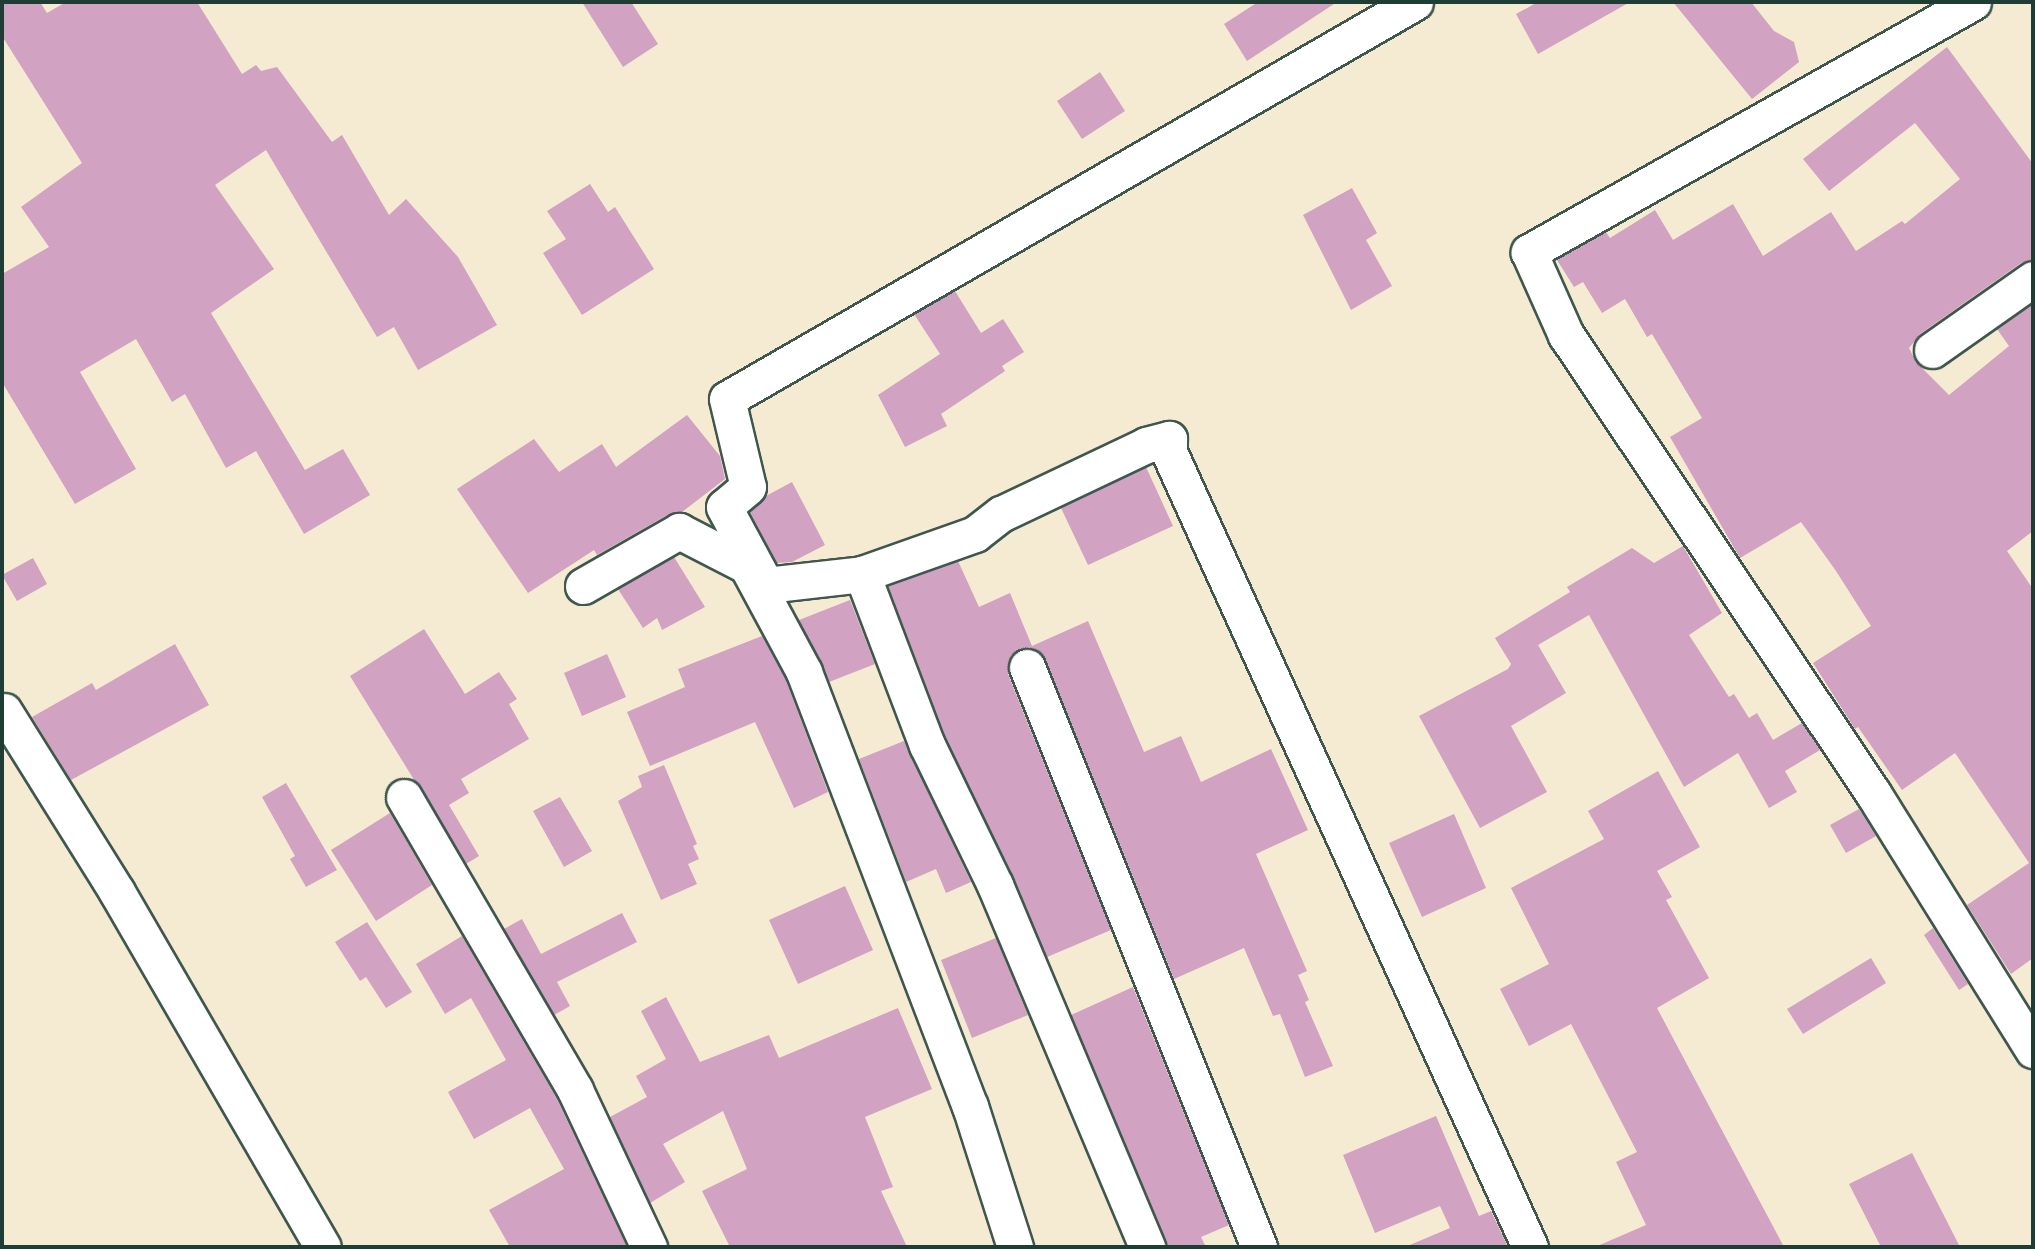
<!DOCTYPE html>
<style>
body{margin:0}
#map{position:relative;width:2035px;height:1249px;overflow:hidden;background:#f5ebd2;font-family:"IM FELL DW Pica",serif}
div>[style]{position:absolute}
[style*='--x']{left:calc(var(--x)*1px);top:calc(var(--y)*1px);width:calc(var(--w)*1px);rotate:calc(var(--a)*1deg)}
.building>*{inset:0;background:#d1a2c2}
.roads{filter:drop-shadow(2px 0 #3f574c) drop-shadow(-2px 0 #3f574c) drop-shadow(0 2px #3f574c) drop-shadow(0 -2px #3f574c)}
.street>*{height:35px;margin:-17.5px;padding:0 17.5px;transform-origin:17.5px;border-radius:17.5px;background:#fff}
span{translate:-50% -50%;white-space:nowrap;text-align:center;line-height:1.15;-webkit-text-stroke:5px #fcf5e5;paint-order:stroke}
.frame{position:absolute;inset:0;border:4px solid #1f3d34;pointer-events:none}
</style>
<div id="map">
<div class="building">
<div style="clip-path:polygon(2px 2px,40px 2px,47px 13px,66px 2px,197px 2px,242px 74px,256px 65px,261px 71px,277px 67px,332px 142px,342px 135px,389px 215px,406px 199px,458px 257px,497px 325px,418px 370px,394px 327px,377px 337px,266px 150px,215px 185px,274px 269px,211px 313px,305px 470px,343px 449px,370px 495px,304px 534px,256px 451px,226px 468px,185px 394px,172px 402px,136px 339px,80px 372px,136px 469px,75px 504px,2px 382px,2px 274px,49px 247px,21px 207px,82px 163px,2px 36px)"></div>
<div style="clip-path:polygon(582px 2px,631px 2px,658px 44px,623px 67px)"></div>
<div style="clip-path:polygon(1258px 2px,1337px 2px,1247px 61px,1224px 24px)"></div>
<div style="clip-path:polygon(1538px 2px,1630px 2px,1538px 54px,1516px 14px)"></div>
<div style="clip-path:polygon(1673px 2px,1751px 2px,1774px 31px,1794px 42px,1799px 62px,1752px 99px)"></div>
<div style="clip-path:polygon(1947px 47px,2033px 164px,2033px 259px,2021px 263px,1920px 334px,1909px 348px,1916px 362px,1949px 395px,2009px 346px,1997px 329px,2033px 303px,2033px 531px,2007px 551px,2033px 589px,2033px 958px,2011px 974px,1967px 905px,2029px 863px,1955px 753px,1902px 790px,1858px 727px,1855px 729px,1813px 663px,1871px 626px,1836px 571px,1801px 522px,1740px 558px,1670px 437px,1702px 418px,1652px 334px,1647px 337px,1625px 299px,1602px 313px,1583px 282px,1574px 287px,1557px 260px,1606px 232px,1610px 238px,1655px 210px,1673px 240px,1733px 204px,1763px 256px,1831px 212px,1856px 251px,1902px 221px,1905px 224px,1960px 179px,1915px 123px,1829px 191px,1803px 159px)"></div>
<div style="clip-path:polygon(1100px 72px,1125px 111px,1082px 139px,1057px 101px)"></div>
<div style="clip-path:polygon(590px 184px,608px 212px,615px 207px,654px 269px,582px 315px,543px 253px,566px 239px,547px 211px)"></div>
<div style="clip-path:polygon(1352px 188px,1377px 233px,1366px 240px,1392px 286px,1351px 310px,1303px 215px)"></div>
<div style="clip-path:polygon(955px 291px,981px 333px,1003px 319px,1024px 352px,1002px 366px,1005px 371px,941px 414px,947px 426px,905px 447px,878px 395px,940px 354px,914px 314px)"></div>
<div style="clip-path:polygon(687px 415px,720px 456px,725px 479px,682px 512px,669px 514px,597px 555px,594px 550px,528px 593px,457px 489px,534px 439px,559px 472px,602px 444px,616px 467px)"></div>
<div style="clip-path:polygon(1146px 467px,1173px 526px,1088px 565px,1061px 508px)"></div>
<div style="clip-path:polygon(792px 482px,825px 545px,792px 562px,777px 563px,750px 512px,766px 496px)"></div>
<div style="clip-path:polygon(1683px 546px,1722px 613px,1689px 635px,1729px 697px,1734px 694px,1749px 718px,1757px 713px,1773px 740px,1802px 723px,1820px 750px,1785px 771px,1797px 792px,1769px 808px,1738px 753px,1684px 787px,1589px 615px,1538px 645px,1566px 693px,1511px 726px,1547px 792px,1480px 828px,1419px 716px,1508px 669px,1511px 664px,1495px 638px,1570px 592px,1567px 587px,1632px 548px,1654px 563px)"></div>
<div style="clip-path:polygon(674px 557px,705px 607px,662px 630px,657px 618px,643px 628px,618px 589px)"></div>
<div style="clip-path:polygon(33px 558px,47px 584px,17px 601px,2px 575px)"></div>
<div style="clip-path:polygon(958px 561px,979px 607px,1010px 593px,1032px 646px,1088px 621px,1144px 752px,1181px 736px,1201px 782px,1271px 749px,1308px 830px,1256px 854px,1307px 971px,1298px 975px,1309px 1000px,1305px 1002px,1333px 1066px,1305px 1077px,1280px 1014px,1273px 1016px,1244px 948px,1174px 979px,1046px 660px,1029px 647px,1011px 655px,1008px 674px,1111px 930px,1047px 957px,945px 737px,888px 586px)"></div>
<div style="clip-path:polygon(850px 600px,875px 664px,829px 682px,799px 620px)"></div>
<div style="clip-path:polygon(424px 629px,465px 694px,499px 672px,517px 699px,509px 704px,529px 739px,461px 779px,469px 793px,449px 805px,479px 856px,466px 864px,350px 676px)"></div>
<div style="clip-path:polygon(762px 636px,786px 680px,828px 792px,794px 808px,755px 722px,650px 766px,627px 712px,685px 687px,678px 669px)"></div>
<div style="clip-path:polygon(175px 644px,209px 705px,71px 780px,32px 717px,92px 683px,96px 690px)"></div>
<div style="clip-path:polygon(607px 654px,626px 697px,582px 716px,564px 673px)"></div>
<div style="clip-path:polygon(904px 741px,971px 882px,946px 893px,936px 869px,906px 882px,859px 759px)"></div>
<div style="clip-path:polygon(664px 765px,697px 844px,693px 846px,699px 859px,688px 864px,697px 884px,661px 900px,618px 801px,642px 787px,638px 776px)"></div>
<div style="clip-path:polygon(1658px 771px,1700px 847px,1657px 871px,1672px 897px,1666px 900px,1709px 978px,1657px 1008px,1784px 1247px,1595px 1247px,1646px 1225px,1616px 1162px,1637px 1152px,1571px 1024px,1529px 1046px,1500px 989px,1549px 964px,1511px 888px,1604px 839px,1588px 811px)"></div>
<div style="clip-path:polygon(286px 783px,337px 870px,306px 887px,290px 859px,295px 856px,262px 797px)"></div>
<div style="clip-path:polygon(560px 797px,592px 851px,564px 867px,533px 811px)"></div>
<div style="clip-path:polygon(1859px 809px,1876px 836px,1846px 853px,1830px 825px)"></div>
<div style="clip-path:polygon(390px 813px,432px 885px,376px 921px,331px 850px)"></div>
<div style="clip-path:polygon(1454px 814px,1486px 888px,1422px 917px,1389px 843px)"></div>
<div style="clip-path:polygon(845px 886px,873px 950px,798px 984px,769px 920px)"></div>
<div style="clip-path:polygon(622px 913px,637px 942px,557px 982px,570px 1006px,554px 1015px,504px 929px,522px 919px,541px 954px)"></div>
<div style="clip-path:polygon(367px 922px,412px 992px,386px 1008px,366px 977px,360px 981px,335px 942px)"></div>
<div style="clip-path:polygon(1933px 928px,1968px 984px,1959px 990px,1924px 935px)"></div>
<div style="clip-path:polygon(462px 936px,557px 1099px,627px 1247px,510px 1247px,489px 1210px,564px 1169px,530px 1108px,474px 1139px,448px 1092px,506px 1060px,471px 998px,445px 1014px,416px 964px)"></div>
<div style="clip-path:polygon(996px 938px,1028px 1015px,972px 1038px,941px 960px)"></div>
<div style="clip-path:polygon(1871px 958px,1886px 983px,1803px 1034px,1787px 1009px)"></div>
<div style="clip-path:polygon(1133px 987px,1229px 1225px,1201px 1237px,1206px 1247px,1167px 1247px,1071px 1015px)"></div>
<div style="clip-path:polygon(666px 997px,700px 1062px,769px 1035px,779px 1058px,898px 1008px,932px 1089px,865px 1117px,893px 1187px,881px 1191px,907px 1247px,730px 1247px,702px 1191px,747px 1169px,723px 1111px,663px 1144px,685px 1182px,650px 1203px,610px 1117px,647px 1097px,636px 1076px,666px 1059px,641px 1011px)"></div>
<div style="clip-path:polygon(1436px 1116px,1479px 1216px,1491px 1211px,1508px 1247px,1405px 1247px,1450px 1228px,1440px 1206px,1375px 1233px,1343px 1155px)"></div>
<div style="clip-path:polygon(1912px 1153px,1960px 1247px,1881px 1247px,1849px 1184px)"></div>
</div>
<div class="roads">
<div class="street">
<div style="--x:1415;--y:2;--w:794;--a:150.01"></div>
<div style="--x:727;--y:399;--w:90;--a:76.6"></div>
<div style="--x:748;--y:487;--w:31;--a:140"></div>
<div style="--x:724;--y:507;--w:89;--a:61.7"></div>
<div style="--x:766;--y:585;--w:97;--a:-6.5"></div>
<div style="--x:862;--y:574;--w:120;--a:-19.5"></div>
<div style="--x:975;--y:534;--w:33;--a:-38"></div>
<div style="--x:1001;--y:514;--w:161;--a:-25.4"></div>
<div style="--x:1146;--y:445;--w:24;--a:-15"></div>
<div style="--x:1169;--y:439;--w:13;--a:90"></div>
<div style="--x:1169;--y:452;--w:873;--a:65.58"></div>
<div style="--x:1973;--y:2;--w:510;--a:150.62"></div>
<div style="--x:1529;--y:252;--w:91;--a:66"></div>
<div style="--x:1566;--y:335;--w:551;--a:56.17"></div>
<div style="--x:1873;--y:793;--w:303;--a:58.1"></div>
<div style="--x:1932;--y:350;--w:123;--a:-35.1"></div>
<div style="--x:862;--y:574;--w:183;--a:69.2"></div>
<div style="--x:927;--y:745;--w:156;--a:64.1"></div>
<div style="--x:995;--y:885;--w:393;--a:67.2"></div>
<div style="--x:583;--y:586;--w:111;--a:-29.8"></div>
<div style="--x:679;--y:531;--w:76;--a:27.2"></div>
<div style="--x:747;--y:566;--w:120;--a:61.7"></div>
<div style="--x:804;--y:672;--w:465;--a:69.1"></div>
<div style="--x:970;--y:1106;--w:148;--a:72.3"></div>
<div style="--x:1027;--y:667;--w:625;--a:68.2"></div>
<div style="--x:4;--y:711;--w:213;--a:58"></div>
<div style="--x:117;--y:892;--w:410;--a:59.9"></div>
<div style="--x:404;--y:797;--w:339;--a:59.7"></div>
<div style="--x:575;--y:1090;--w:174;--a:64.8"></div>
</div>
</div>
<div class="frame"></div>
</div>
